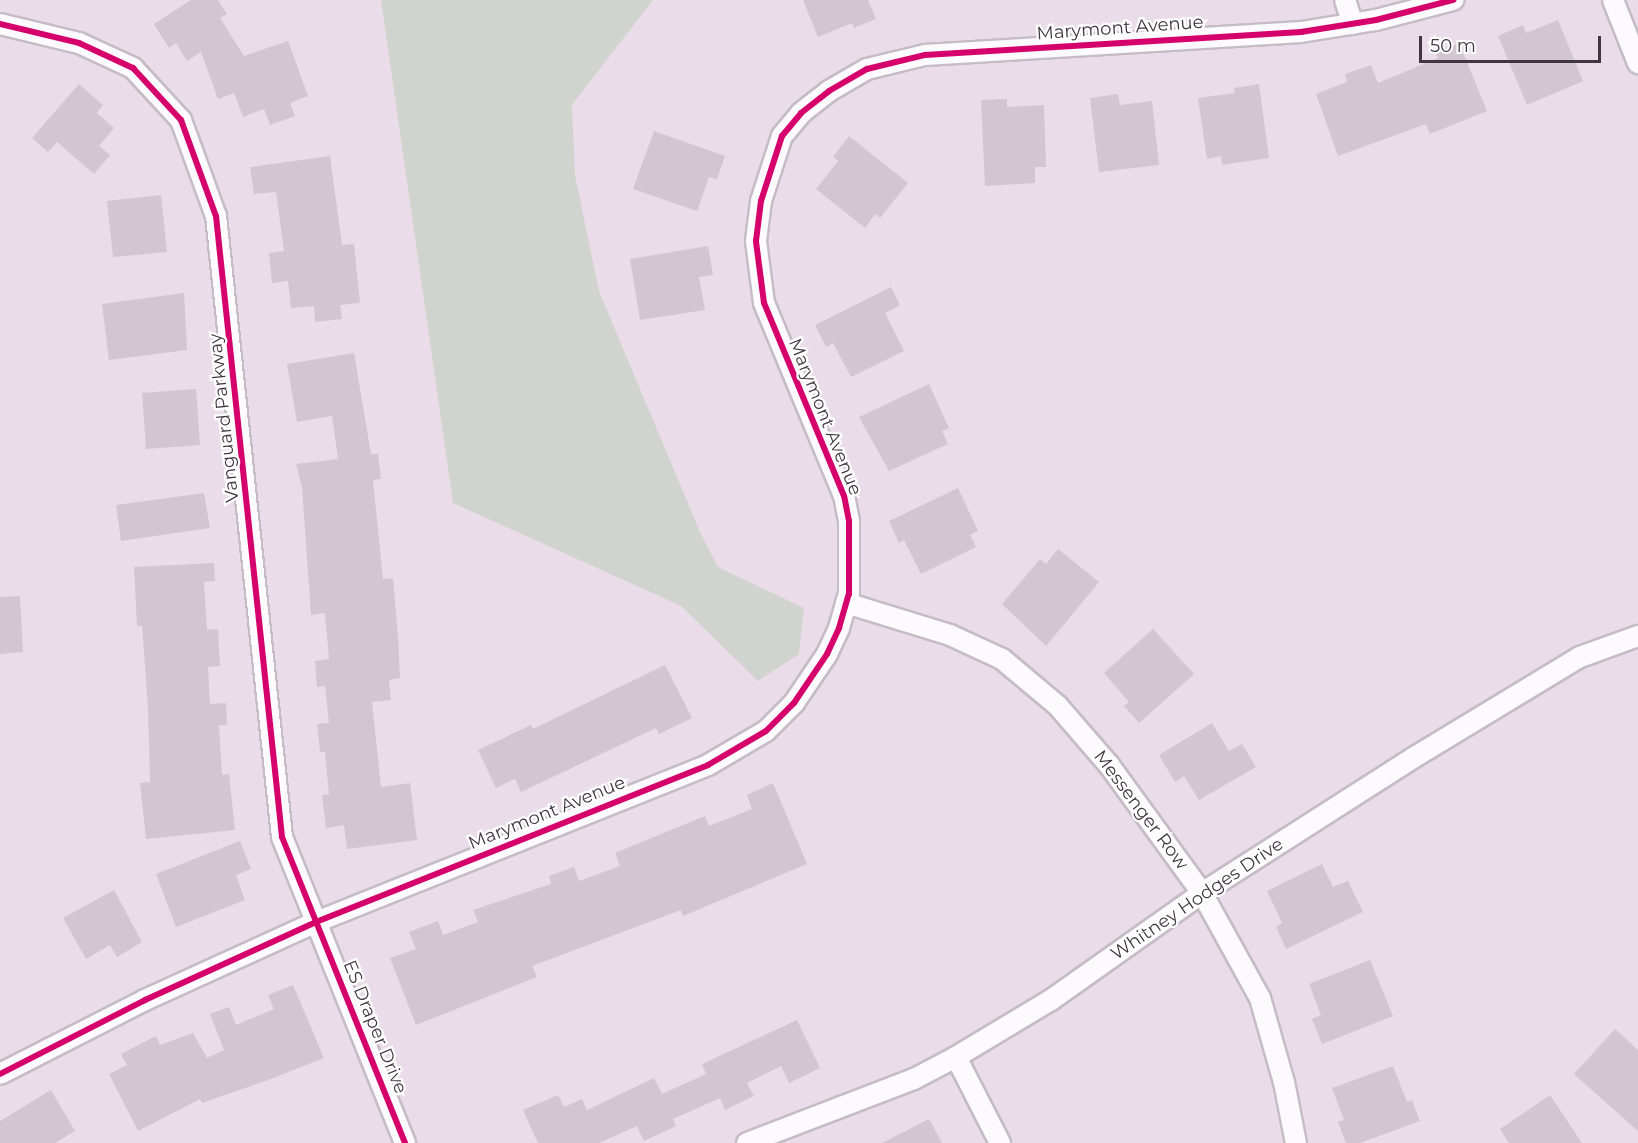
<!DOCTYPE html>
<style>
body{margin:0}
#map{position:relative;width:1638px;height:1143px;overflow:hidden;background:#eadde9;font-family:Montserrat,sans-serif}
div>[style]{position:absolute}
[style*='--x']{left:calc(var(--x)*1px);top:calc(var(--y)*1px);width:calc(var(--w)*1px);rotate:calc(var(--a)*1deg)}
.green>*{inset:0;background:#d1d4ce}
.building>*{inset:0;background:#d2c6d1}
.roads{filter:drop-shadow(2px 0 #c5bcc5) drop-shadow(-2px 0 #c5bcc5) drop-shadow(0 2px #c5bcc5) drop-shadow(0 -2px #c5bcc5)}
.minor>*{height:20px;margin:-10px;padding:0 10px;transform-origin:10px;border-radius:10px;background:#fcfafc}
.cycleway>*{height:6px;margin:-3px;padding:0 3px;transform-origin:3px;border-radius:3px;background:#d6006c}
span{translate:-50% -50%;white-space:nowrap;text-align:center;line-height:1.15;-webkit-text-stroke:4.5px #fff;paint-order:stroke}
.street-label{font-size:18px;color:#403740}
.scale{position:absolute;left:1419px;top:36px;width:182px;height:27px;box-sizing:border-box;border:3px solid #403740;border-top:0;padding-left:8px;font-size:18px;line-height:21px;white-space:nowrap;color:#403740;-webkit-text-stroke:4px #fff;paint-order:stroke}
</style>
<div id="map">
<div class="green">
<div style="clip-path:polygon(381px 0,653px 0,572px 105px,575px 175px,599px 291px,700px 532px,718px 567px,804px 608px,799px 654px,758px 681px,681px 606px,453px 503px)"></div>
</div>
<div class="building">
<div style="clip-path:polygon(191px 0,218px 0,227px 14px,220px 18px,244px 56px,288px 41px,308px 96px,290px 103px,295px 116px,270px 125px,264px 109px,243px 117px,234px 93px,218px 99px,201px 52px,187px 61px,176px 43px,169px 48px,154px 24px)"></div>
<div style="clip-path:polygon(803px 0,868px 0,876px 19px,854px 28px,852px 23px,818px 37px)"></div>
<div style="clip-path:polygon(1558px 20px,1583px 81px,1527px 105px,1498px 36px,1523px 25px,1526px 33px)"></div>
<div style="clip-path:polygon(1459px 43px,1487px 111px,1430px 134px,1426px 124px,1338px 156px,1316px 94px,1347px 82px,1345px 74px,1371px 65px,1378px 83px,1438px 58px,1435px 52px)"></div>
<div style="clip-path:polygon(79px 84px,103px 105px,97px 113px,114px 128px,99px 146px,110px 155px,94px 174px,57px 142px,48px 152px,32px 138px)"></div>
<div style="clip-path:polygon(1259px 84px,1269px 158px,1222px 165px,1221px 156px,1207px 159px,1198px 98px,1235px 93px,1234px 88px)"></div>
<div style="clip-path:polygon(1118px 94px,1120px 105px,1152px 101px,1159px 165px,1099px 172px,1090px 98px)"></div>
<div style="clip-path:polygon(1007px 99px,1007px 107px,1044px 105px,1046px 167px,1035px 167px,1035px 183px,985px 186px,981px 100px)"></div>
<div style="clip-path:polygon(654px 131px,725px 156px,717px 179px,709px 177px,697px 211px,633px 189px)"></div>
<div style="clip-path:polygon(849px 136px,908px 183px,880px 218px,875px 214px,865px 228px,816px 189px,838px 161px,833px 157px)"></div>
<div style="clip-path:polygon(330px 156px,342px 245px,354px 244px,360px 303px,340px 305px,342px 319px,315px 322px,314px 306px,291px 308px,288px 281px,272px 283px,269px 253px,284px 251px,276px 192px,254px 194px,250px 167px)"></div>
<div style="clip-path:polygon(161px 195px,167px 252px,113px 257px,107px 201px)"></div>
<div style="clip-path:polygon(708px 246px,713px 275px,699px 277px,705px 310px,640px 320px,630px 259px)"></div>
<div style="clip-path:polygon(891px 287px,900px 305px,885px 313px,904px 351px,851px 377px,833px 343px,826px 347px,815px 325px)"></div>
<div style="clip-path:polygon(184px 293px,187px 350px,109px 360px,102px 304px)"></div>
<div style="clip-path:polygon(354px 353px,371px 454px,378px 454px,381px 479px,373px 480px,383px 579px,393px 578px,398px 637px,400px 678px,389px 680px,391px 700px,372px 702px,381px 787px,410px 783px,417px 840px,347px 849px,344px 825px,326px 828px,322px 795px,329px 794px,325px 752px,320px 752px,317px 724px,329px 723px,325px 686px,317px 687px,315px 661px,329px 659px,325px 613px,311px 615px,302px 487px,296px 464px,338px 459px,332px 416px,297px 422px,287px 364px)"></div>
<div style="clip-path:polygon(929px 384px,949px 428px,942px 431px,948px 444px,889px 471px,859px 417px)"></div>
<div style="clip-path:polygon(196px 389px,200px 445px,146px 449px,142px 393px)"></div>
<div style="clip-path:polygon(958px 488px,978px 531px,970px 535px,976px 547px,921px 574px,904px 540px,899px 543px,889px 521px)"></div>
<div style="clip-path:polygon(204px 493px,210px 528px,121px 541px,116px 505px)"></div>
<div style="clip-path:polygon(1058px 549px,1099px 582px,1046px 646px,1002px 604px,1040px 559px,1046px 564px)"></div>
<div style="clip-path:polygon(214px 563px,215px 581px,204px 582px,207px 630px,218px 629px,220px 666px,208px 667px,210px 704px,226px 703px,227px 725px,219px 725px,222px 775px,229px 774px,235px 830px,146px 839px,140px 783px,150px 782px,148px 707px,142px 626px,137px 626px,134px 567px)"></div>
<div style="clip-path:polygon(20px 596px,23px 652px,0 654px,0 597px)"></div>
<div style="clip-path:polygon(1153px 629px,1194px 674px,1139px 723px,1124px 706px,1129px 702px,1104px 673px)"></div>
<div style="clip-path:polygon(665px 665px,692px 718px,659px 734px,656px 728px,521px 792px,515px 779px,496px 788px,478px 750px,531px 725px,533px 729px)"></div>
<div style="clip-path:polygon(1212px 723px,1229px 751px,1242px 744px,1256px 767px,1199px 800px,1184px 776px,1175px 782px,1159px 755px)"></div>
<div style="clip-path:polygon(773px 783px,807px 864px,683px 916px,681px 910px,532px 966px,537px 977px,416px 1025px,390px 958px,416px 949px,409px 932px,438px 921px,443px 935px,478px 922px,473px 910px,551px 884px,549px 876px,574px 867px,579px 881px,620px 866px,615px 853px,705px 816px,709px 826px,752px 809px,747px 795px)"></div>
<div style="clip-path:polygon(240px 841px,251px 869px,236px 875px,245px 900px,176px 927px,156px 874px)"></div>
<div style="clip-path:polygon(1322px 864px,1333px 887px,1348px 881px,1363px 912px,1286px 949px,1276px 927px,1282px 923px,1267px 891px)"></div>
<div style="clip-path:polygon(114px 890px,142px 942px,117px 957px,110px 945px,86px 959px,63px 918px)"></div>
<div style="clip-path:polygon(1370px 960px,1393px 1016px,1322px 1044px,1312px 1019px,1321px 1015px,1309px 984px)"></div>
<div style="clip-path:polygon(293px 985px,324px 1058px,268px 1080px,202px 1103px,200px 1099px,138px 1131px,109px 1074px,127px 1065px,121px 1054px,156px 1036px,160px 1045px,193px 1033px,207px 1058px,224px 1050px,210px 1014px,229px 1007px,236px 1025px,274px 1009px,268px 995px)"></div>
<div style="clip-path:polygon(797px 1020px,820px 1068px,789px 1083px,781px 1066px,747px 1083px,754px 1096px,725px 1110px,720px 1098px,673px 1119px,676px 1126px,644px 1141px,637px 1126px,599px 1143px,538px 1143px,523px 1110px,558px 1095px,564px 1107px,582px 1099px,587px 1110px,654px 1078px,662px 1094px,706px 1074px,702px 1064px)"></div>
<div style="clip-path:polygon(1615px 1029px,1638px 1050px,1638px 1131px,1574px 1074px)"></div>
<div style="clip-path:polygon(1393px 1066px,1407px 1102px,1412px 1100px,1420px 1121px,1360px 1143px,1346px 1143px,1338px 1122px,1344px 1120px,1332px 1088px)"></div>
<div style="clip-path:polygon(51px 1090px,75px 1131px,55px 1143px,0 1143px,0 1121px)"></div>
<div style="clip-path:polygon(1550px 1095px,1582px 1143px,1509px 1143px,1500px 1129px)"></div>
<div style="clip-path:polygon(929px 1119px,942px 1143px,882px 1143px)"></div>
</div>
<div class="roads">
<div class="minor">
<div style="--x:1345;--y:0;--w:25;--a:72"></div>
<div style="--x:1613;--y:0;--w:68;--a:68.4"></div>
<div style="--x:0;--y:24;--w:81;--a:13.5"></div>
<div style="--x:79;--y:43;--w:60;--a:24.8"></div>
<div style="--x:133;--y:68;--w:71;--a:47.3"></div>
<div style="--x:181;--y:120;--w:102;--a:70"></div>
<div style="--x:216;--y:216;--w:624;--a:83.93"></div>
<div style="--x:282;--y:837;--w:330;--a:68.1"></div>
<div style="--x:846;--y:603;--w:109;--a:17.1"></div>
<div style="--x:950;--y:635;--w:57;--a:24.8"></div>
<div style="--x:1002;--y:659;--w:73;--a:40"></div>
<div style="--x:1058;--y:706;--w:78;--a:49.2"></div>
<div style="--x:1109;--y:765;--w:158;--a:54"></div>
<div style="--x:1202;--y:893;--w:120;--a:61.1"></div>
<div style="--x:1260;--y:998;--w:87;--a:74.1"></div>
<div style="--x:1284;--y:1082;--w:62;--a:78.9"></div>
<div style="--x:956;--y:1057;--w:97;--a:62.9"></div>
<div style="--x:0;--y:1074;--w:163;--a:-27"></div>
<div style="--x:145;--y:1000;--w:188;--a:-24.5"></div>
<div style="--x:316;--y:922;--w:422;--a:-21.8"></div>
<div style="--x:708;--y:765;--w:67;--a:-30.4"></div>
<div style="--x:766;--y:731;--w:40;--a:-45"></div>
<div style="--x:794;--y:703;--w:59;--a:-56"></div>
<div style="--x:827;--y:654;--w:29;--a:-65"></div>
<div style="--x:839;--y:628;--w:35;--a:-74"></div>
<div style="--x:849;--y:594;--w:73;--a:-90"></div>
<div style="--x:849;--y:521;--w:25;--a:-101"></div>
<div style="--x:844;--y:496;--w:209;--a:-112.5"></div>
<div style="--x:764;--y:303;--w:63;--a:-97.4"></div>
<div style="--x:756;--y:241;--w:40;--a:-82.9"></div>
<div style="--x:761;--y:201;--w:68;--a:-72.1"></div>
<div style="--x:782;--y:136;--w:30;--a:-50"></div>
<div style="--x:801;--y:113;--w:36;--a:-38"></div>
<div style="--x:829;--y:91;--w:44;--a:-30.1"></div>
<div style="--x:867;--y:69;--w:60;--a:-13.6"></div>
<div style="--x:925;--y:55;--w:377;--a:-3.5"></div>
<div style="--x:1301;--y:32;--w:76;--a:-9.1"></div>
<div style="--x:1376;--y:20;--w:80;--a:-14.6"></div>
<div style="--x:747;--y:1143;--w:179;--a:-21"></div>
<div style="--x:914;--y:1079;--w:47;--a:-27.6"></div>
<div style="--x:956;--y:1057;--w:111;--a:-31"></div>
<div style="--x:1051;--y:1000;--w:185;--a:-35.3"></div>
<div style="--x:1202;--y:893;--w:250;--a:-32.6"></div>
<div style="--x:1413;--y:758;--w:195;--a:-31.2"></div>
<div style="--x:1580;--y:657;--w:62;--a:-19.9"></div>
</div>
</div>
<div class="cycleway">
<div style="--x:0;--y:24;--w:81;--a:13.5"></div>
<div style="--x:79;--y:43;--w:60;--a:24.8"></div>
<div style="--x:133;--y:68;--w:71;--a:47.3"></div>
<div style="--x:181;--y:120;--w:102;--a:70"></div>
<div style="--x:216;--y:216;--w:624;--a:83.93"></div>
<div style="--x:282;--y:837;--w:330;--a:68.1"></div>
<div style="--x:0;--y:1074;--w:163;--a:-27"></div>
<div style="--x:145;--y:1000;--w:188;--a:-24.5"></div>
<div style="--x:316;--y:922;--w:422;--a:-21.8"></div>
<div style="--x:708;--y:765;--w:67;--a:-30.4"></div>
<div style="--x:766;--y:731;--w:40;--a:-45"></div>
<div style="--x:794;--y:703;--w:59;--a:-56"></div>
<div style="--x:827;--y:654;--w:29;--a:-65"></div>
<div style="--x:839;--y:628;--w:35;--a:-74"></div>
<div style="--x:849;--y:594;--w:73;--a:-90"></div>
<div style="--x:849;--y:521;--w:25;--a:-101"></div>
<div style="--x:844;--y:496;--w:209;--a:-112.5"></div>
<div style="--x:764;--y:303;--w:63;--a:-97.4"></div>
<div style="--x:756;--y:241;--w:40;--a:-82.9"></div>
<div style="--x:761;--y:201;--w:68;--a:-72.1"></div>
<div style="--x:782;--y:136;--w:30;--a:-50"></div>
<div style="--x:801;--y:113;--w:36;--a:-38"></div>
<div style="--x:829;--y:91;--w:44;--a:-30.1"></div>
<div style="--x:867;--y:69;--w:60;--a:-13.6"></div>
<div style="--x:925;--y:55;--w:377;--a:-3.5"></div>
<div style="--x:1301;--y:32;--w:76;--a:-9.1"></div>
<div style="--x:1376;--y:20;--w:80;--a:-14.6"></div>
</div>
<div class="street-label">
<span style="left:1120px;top:28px;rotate:-4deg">Marymont Avenue</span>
<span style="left:825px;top:417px;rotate:68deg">Marymont Avenue</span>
<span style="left:224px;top:418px;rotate:-96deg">Vanguard Parkway</span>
<span style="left:1141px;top:810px;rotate:53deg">Messenger Row</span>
<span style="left:547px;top:813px;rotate:-22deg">Marymont Avenue</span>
<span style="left:1197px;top:899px;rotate:-34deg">Whitney Hodges Drive</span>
<span style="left:375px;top:1027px;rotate:68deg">ES Draper Drive</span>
</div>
<div class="scale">50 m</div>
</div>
